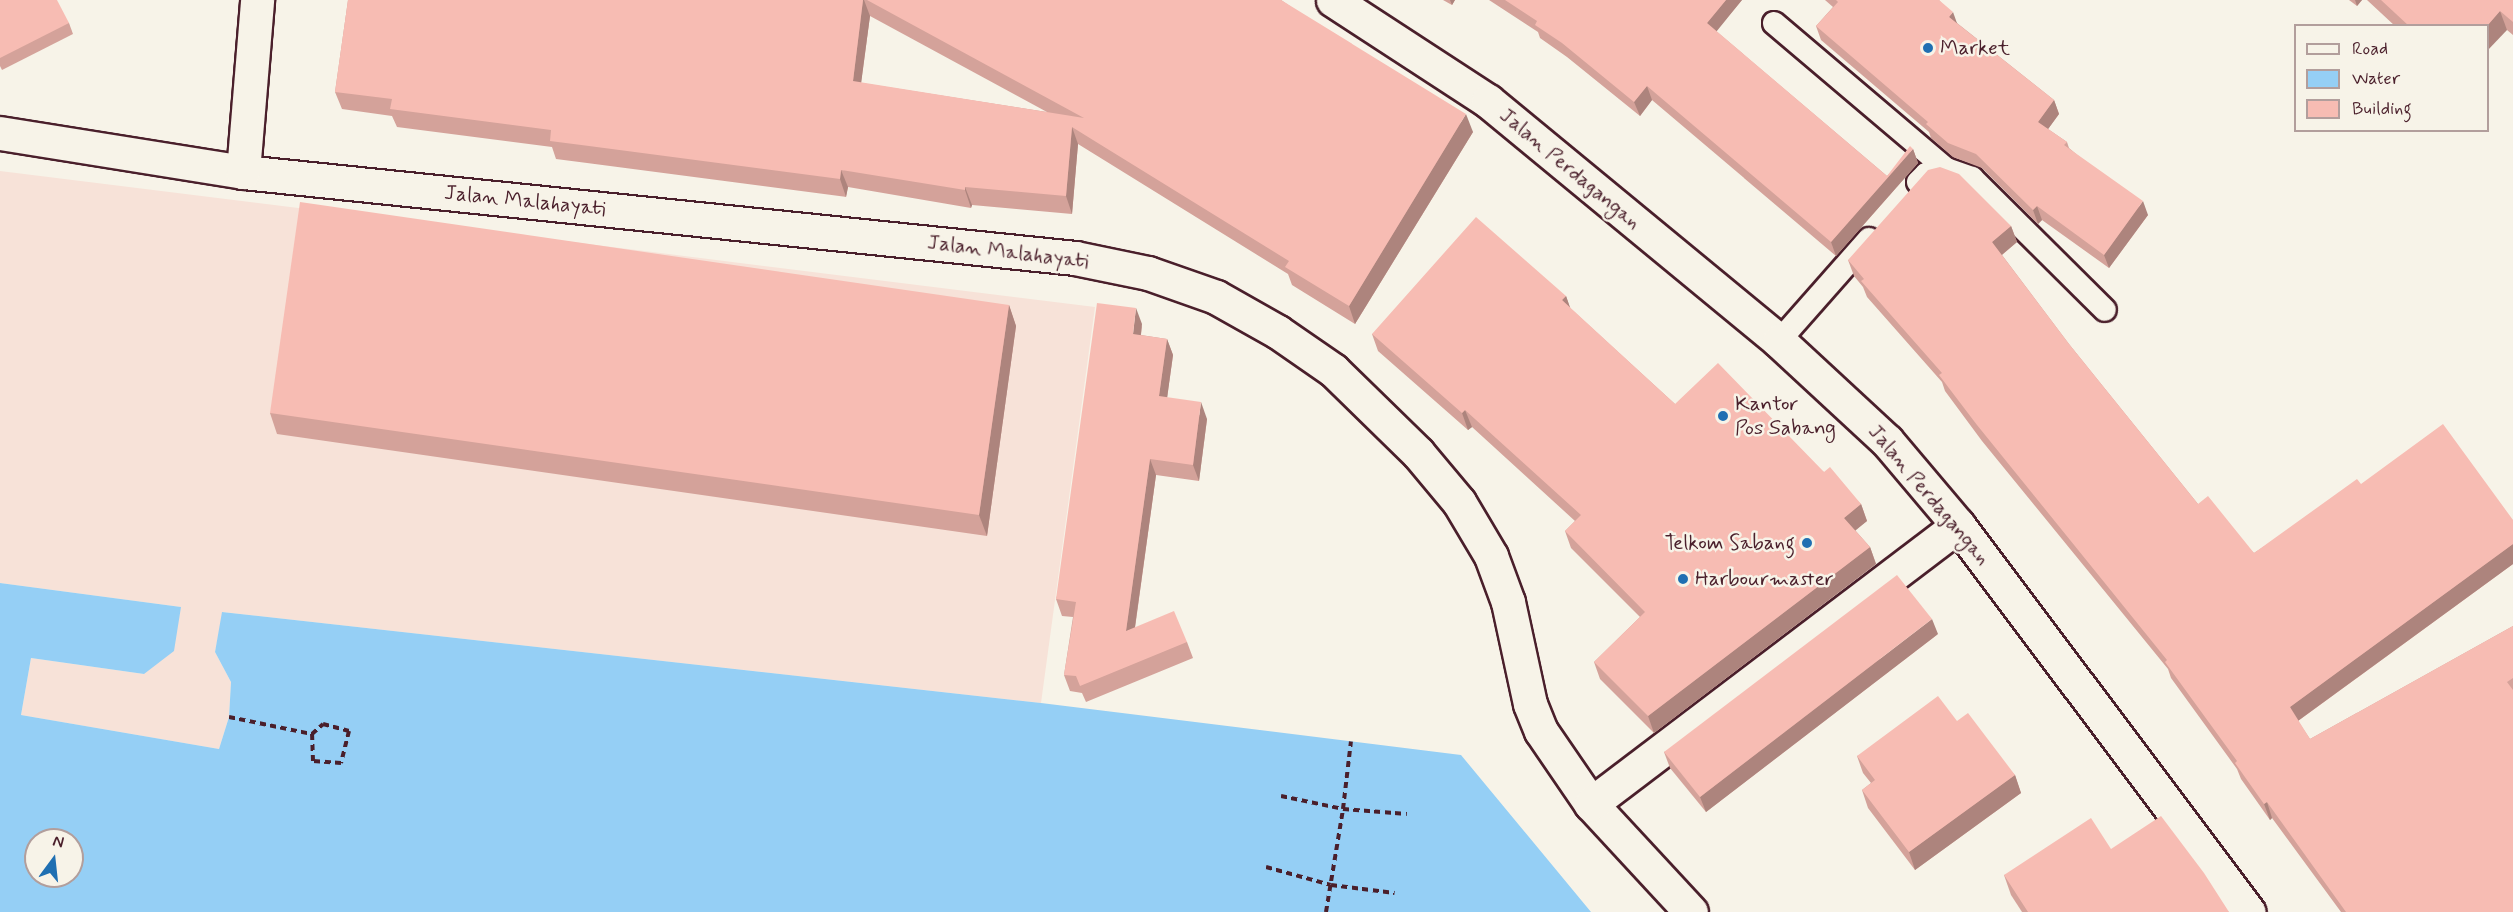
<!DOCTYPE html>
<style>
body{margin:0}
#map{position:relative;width:2513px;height:912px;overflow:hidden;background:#f7f3e8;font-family:Mynerve,sans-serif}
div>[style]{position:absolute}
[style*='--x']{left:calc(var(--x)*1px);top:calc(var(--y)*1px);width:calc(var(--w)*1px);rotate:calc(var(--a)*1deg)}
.built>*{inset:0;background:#f7e2d8}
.water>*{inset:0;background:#95cff5}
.path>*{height:4px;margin-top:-2px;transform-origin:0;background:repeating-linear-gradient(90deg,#4a1f2b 0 6px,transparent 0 10.5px)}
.roads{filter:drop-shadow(2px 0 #4a1f2b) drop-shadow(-2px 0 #4a1f2b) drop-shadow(0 2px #4a1f2b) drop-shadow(0 -2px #4a1f2b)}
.lane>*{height:22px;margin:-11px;padding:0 11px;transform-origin:11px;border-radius:11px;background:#f7f3e8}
.street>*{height:33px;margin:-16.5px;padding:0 16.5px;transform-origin:16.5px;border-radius:16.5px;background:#f7f3e8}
.secondary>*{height:33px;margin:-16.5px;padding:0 16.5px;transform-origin:16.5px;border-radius:16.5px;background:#f7f3e8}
.highway>*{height:33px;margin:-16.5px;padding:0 16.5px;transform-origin:16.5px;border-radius:16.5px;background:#f7f3e8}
.wall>*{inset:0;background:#d4a29a}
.shaded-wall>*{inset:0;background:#ad847d}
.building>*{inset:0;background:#f7bcb3}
.dots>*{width:16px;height:16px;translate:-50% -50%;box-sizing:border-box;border:3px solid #f7f3e8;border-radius:50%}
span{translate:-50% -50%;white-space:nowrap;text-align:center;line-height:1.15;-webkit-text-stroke:5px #f7f3e8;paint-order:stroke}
.poi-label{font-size:21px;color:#4a1f2b}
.left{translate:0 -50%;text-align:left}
.right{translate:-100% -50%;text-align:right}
.street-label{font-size:21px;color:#4a1f2b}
.legend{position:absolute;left:2294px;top:24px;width:195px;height:108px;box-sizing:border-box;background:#f7f3e8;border:2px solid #b29e9c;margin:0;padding:8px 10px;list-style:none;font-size:18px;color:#4a1f2b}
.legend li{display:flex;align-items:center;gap:12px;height:30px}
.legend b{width:30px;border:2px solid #b29e9c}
.north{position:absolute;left:24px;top:828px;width:60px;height:60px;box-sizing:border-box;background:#f7f3e8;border:2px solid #b29e9c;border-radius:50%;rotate:15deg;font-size:16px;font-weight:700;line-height:24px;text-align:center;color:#4a1f2b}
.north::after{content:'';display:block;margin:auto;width:21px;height:27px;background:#1f6fb2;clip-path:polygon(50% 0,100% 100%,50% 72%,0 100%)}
</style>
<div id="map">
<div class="built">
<div style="clip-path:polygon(0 171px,1095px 307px,1041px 703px,223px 612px,215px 652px,231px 682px,229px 717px,219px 749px,21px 715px,31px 658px,144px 674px,181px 607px,0 583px)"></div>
</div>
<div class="water">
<div style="clip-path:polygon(evenodd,0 583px,181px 607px,174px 651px,144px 674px,31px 658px,21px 715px,219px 749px,229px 717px,231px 682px,215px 652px,222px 612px,1041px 703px,1461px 755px,1591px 912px,0 912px,0 583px,36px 840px,72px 840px,72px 876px,36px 876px,36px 840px)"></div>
</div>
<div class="path">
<div style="--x:229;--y:717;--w:85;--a:11.6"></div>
<div style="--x:312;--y:734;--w:15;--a:-42"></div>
<div style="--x:323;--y:724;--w:27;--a:15"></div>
<div style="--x:349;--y:731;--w:33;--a:104"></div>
<div style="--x:341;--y:763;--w:28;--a:-176"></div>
<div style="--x:313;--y:761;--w:27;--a:-92"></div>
<div style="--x:1281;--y:796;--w:63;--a:11.8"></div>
<div style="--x:1343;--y:809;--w:64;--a:4.5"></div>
<div style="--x:1266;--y:867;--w:67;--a:15.5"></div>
<div style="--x:1331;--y:885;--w:64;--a:7.1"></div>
<div style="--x:1326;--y:912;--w:104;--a:-80.6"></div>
<div style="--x:1343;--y:809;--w:68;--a:-83.3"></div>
</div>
<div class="roads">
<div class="lane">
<div style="--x:1774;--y:23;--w:226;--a:40.3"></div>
<div style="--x:1918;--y:182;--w:11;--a:-45"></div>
<div style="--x:1926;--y:174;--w:21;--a:-14"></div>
<div style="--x:1946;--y:169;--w:28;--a:19"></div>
<div style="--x:1972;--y:178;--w:187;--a:44.8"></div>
<div style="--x:1779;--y:341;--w:136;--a:-48.6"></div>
</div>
<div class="street">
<div style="--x:243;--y:172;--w:836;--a:5.9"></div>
<div style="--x:1075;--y:258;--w:75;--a:11.6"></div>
<div style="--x:1148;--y:273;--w:72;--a:19.4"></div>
<div style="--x:1216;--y:297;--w:71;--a:29.4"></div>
<div style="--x:1278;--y:332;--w:67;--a:34.6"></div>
<div style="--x:1333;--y:370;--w:119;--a:44.3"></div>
<div style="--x:1418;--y:453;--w:64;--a:50.1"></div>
<div style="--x:1459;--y:502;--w:63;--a:59.3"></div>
<div style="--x:1491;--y:556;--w:49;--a:69.7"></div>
<div style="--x:1508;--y:602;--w:104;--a:77.8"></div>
<div style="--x:1530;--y:704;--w:29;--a:68"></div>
<div style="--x:1541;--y:731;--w:88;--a:55.6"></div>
<div style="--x:1591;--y:804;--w:147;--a:47.2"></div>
<div style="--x:1591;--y:804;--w:461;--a:-37.2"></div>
</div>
<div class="secondary">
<div style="--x:0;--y:133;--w:246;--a:9.1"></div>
<div style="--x:243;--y:172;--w:173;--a:-85.3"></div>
</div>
<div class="highway">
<div style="--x:1333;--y:0;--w:185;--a:33.1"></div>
<div style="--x:1488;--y:101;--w:377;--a:39.5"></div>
<div style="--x:1779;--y:341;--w:147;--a:42.8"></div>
<div style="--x:1887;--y:441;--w:110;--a:49.8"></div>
<div style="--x:1958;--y:525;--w:484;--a:53.1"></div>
</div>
</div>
<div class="wall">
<div style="clip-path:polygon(0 0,69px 23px,73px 34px,2px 70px,0 66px)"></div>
<div style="clip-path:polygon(evenodd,348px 0,1281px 0,1473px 132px,1355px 324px,1292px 285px,1288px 274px,1078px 144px,1072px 214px,972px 205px,971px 208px,848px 187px,846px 197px,556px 159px,552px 147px,397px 127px,392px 116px,342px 109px,335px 92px,348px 0,870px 16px,1047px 112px,861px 83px,870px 16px)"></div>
<div style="clip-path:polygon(1443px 0,1455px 0,1452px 5px)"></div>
<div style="clip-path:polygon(1489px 0,1742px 0,1716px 31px,1887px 176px,1913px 149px,1918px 163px,1836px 256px,1652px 100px,1640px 116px,1567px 57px,1540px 38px,1538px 32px)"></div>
<div style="clip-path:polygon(1825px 0,1939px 0,1957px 23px,2054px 100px,2059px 114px,2048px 129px,2067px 142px,2069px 148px,2148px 215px,2109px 268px,2042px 220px,2038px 224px,1982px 168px,1953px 157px,1931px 138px,1929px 132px,1821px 40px,1816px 26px,1833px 7px)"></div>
<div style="clip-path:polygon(2349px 0,2362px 0,2357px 6px)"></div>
<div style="clip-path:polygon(2367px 0,2513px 0,2513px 35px,2507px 30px,2487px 26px,2395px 26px)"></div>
<div style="clip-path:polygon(2011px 226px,2017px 242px,2002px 255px,2069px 344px,2198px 504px,2254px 553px,2361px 484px,2513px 520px,2513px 564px,2298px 721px,2310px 739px,2513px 626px,2513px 912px,2341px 912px,2272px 818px,2270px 820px,2241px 779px,2237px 769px,2171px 678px,2168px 669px,1982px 441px,1945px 391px,1942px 382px,1867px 297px,1863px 287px,1854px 276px,1848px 260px)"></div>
<div style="clip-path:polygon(1566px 296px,1570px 308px,1675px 404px,1824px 472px,1861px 504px,1867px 521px,1855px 530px,1870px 547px,1876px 564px,1654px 733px,1600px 679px,1594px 662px,1640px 617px,1571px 548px,1565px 531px,1575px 521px,1472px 427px,1468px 430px,1378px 351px,1372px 334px)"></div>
<div style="clip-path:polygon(1009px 305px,1016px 326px,987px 536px,277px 434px,270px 413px)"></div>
<div style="clip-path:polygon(1142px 324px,1141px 335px,1167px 339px,1173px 355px,1167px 398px,1207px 419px,1199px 481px,1156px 475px,1135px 628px,1187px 642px,1193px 658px,1086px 702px,1082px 693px,1070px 691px,1064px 675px,1073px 617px,1062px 616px,1056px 599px)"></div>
<div style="clip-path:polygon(1938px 634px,1706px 812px,1670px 768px,1664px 752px)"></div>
<div style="clip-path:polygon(1957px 721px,2015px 775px,2021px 793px,1915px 870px,1868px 808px,1862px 790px,1871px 783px,1863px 773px,1857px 756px)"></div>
<div style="clip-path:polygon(2111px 849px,2229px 912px,2022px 912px,2011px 895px,2004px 875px)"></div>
</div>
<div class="shaded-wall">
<div style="clip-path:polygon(863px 0,864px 0,870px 16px,859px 99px,853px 81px)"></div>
<div style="clip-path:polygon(1450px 0,1455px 0,1452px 5px)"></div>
<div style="clip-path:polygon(1726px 0,1742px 0,1712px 37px,1707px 23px)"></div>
<div style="clip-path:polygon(2355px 0,2362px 0,2357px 6px)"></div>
<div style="clip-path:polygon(2500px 11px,2507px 30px,2487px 51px,2487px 26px)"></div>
<div style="clip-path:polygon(1953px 12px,1958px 26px,1949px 17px)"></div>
<div style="clip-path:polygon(1647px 86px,1652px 100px,1640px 116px,1634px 102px)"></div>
<div style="clip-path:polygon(2054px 100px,2059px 114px,2043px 136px,2038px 122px)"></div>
<div style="clip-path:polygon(1466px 114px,1473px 132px,1355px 324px,1349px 306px)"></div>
<div style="clip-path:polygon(1072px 127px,1078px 144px,1072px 214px,1066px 196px)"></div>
<div style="clip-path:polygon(1913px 149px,1918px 163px,1836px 256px,1831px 242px)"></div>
<div style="clip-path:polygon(841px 170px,848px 187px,846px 197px,840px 179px)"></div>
<div style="clip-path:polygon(965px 187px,972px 205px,971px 208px,965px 190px)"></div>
<div style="clip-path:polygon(2143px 201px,2148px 215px,2109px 268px,2104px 255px)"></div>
<div style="clip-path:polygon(2037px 206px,2042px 220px,2038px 224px,2033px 210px)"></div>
<div style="clip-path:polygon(2011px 226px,2017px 242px,1998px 258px,1992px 242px)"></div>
<div style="clip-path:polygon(1566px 296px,1572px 313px,1562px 300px)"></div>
<div style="clip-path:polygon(1009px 305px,1016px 326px,987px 536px,979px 515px)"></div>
<div style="clip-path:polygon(1136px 308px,1142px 324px,1139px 351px,1133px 334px)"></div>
<div style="clip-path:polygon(1167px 339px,1173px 355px,1165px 413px,1159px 396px)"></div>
<div style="clip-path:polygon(1201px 402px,1207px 419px,1199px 481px,1193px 465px)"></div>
<div style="clip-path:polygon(1465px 410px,1472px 427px,1468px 430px,1462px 413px)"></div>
<div style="clip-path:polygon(1150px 459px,1156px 475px,1132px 648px,1126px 631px)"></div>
<div style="clip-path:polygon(1861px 504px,1867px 521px,1850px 535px,1844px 518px)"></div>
<div style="clip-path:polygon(2513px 544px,2513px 564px,2295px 723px,2290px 707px)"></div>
<div style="clip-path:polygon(1870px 547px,1876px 564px,1654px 733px,1648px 716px)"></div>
<div style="clip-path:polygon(1932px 619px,1938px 634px,1706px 812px,1700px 797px)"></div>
<div style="clip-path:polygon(2015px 775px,2021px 793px,1915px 870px,1909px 852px)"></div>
<div style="clip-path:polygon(2267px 802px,2272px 818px,2270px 820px,2264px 804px)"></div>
</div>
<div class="building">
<div style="clip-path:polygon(0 0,57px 0,69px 23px,0 58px)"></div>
<div style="clip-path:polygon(348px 0,863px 0,853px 81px,1084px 118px,867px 0,1281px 0,1466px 114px,1349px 306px,1285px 267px,1289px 261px,1072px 127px,1066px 196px,965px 187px,965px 190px,841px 170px,840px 179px,550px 141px,551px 130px,390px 109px,392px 99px,335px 92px)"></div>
<div style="clip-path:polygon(1505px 0,1726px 0,1707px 23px,1887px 176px,1910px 146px,1913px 149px,1831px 242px,1647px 86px,1634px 102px,1562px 43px,1535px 25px,1537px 21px)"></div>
<div style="clip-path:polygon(1836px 0,1939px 0,1953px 12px,1949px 17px,2054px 100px,2038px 122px,2067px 142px,2064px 145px,2143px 201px,2104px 255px,2037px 206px,2033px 210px,1976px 154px,1948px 143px,1926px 124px,1928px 122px,1816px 26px,1838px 2px)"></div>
<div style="clip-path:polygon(2381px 0,2513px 0,2513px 22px,2500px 11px,2487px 26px,2409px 26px)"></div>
<div style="clip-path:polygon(1940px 167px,1959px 174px,2011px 226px,1992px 242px,2069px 344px,2198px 504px,2208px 496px,2254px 553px,2357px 479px,2361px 484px,2443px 424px,2513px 520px,2513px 544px,2290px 707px,2310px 739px,2513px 626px,2513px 678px,2507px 682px,2513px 690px,2513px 912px,2346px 912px,2267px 802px,2264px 804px,2235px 763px,2237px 761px,2165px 662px,2167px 660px,1977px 425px,1939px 375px,1942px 373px,1861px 281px,1864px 279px,1848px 260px,1928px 170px)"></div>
<div style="clip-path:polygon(300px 202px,1009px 305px,979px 515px,270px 413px)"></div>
<div style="clip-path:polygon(1476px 217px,1566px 296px,1562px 300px,1675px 404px,1718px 363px,1824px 472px,1830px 467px,1861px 504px,1844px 518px,1870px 547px,1648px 716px,1594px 662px,1645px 612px,1565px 531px,1581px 515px,1465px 410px,1462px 413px,1372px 334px)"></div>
<div style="clip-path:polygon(1097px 303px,1136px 308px,1133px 334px,1167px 339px,1159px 396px,1201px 402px,1193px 465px,1150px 459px,1126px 631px,1174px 611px,1187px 642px,1080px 686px,1076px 676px,1064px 675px,1076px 602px,1056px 599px)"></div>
<div style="clip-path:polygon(1897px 575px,1932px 619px,1700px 797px,1664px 752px)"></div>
<div style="clip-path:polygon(1938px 696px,1957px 721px,1968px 713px,2015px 775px,1909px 852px,1862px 790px,1875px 780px,1857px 756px)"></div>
<div style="clip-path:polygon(2161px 816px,2204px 873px,2229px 912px,2028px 912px,2004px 875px,2091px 818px,2111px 849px)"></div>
</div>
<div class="dots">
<div style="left:1928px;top:48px;background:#1f6fb2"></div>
<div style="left:1723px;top:416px;background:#1f6fb2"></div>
<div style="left:1807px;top:543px;background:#1f6fb2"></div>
<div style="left:1683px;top:579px;background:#1f6fb2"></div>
</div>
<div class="poi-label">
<span class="left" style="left:1940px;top:48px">Market</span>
<span class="left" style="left:1735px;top:416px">Kantor<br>Pos Sabang</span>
<span class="right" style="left:1795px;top:543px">Telkom Sabang</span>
<span class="left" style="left:1695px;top:579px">Harbourmaster</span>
</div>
<div class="street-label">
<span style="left:1570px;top:169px;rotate:40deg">Jalan Perdagangan</span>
<span style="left:525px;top:201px;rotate:6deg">Jalan Malahayati</span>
<span style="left:1008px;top:252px;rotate:7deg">Jalan Malahayati</span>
<span style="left:1929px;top:495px;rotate:50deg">Jalan Perdagangan</span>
</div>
<ul class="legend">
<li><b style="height:8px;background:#f7f3e8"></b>Road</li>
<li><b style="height:16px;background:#95cff5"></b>Water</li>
<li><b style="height:16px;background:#f7bcb3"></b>Building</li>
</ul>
<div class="north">N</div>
</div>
